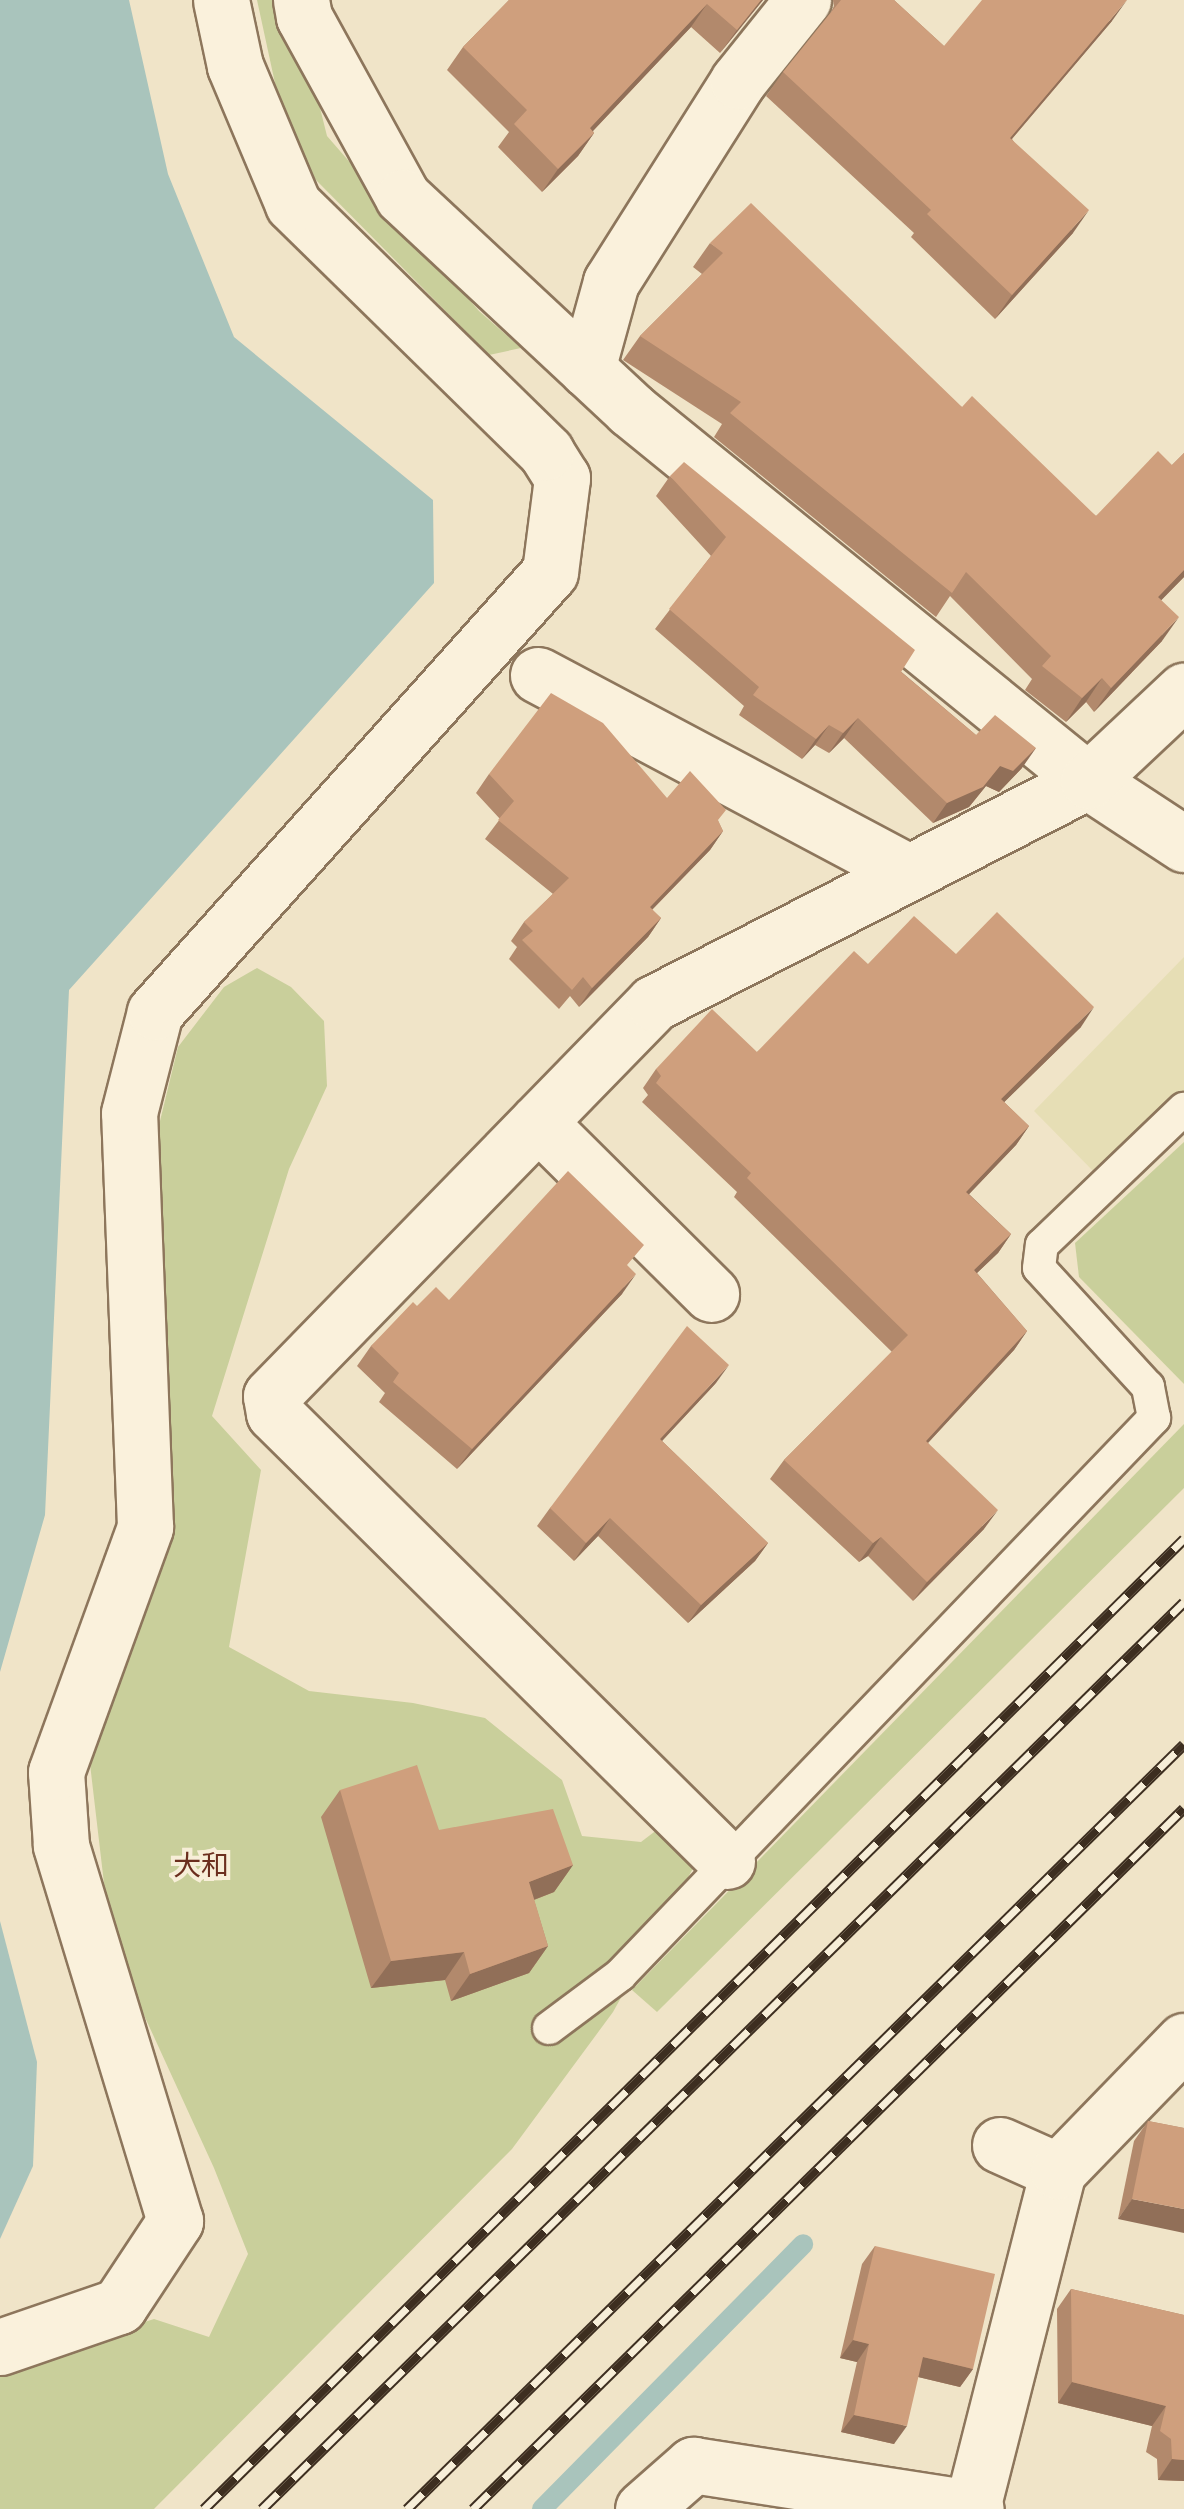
<!DOCTYPE html>
<meta charset="utf-8">
<style>
body{margin:0}
#map{position:relative;width:1184px;height:2509px;overflow:hidden;background:#f0e4c8;font-family:"Noto Serif","Noto Sans JP",serif}
div>[style]{position:absolute}
[style*='--x']{left:calc(var(--x)*1px);top:calc(var(--y)*1px);width:calc(var(--w)*1px);rotate:calc(var(--a)*1deg)}
.farmland>*{inset:0;background:#e6deb5}
.green>*{inset:0;background:#c9cf9b}
.water>*{inset:0;background:#a9c4bc}
.stream>*{height:20px;margin:-10px;padding:0 10px;transform-origin:10px;border-radius:10px;background:#a9c4bc}
.roads{filter:drop-shadow(2px 0 #8d765c) drop-shadow(-2px 0 #8d765c) drop-shadow(0 2px #8d765c) drop-shadow(0 -2px #8d765c)}
.lane>*{height:32px;margin:-16px;padding:0 16px;transform-origin:16px;border-radius:16px;background:#faf1dc}
.street>*{height:55px;margin:-27.5px;padding:0 27.5px;transform-origin:27.5px;border-radius:27.5px;background:#faf1dc}
.rail>*{height:11px;margin-top:-5.5px;transform-origin:0;background:repeating-linear-gradient(90deg,#f7eed8 0 22px,#3d2e20 0 44px);box-sizing:border-box;border-block:2px solid #3d2e20}
.wall>*{inset:0;background:#b2896c}
.shaded-wall>*{inset:0;background:#916f58}
.building>*{inset:0;background:#cf9f7d}
span{translate:-50% -50%;white-space:nowrap;text-align:center;line-height:1.15;-webkit-text-stroke:8px #f7eed8;paint-order:stroke}
.neighbourhood-label{font-size:28px;color:#6b2e1e}
</style>
<div id="map">
<div class="farmland">
<div style="clip-path:polygon(1184px 957px,1184px 1092px,1098px 1176px,1034px 1111px)"></div>
</div>
<div class="green">
<div style="clip-path:polygon(257px 0,293px 0,327px 136px,479px 311px,521px 348px,489px 355px,315px 179px,278px 97px)"></div>
<div style="clip-path:polygon(257px 968px,291px 987px,324px 1021px,327px 1086px,289px 1169px,212px 1416px,261px 1470px,229px 1647px,309px 1691px,413px 1703px,485px 1718px,562px 1780px,582px 1836px,641px 1842px,662px 1826px,696px 1863px,613px 2012px,512px 2149px,154px 2509px,0 2509px,0 2368px,154px 2319px,209px 2337px,248px 2254px,214px 2168px,111px 1943px,90px 1764px,125px 1623px,151px 1158px,178px 1047px,224px 987px)"></div>
<div style="clip-path:polygon(1184px 1142px,1184px 1384px,1079px 1277px,1075px 1243px)"></div>
<div style="clip-path:polygon(1184px 1424px,1184px 1488px,657px 2012px,632px 1990px)"></div>
</div>
<div class="water">
<div style="clip-path:polygon(0 0,129px 0,168px 174px,234px 337px,433px 500px,434px 583px,69px 990px,45px 1515px,0 1672px)"></div>
<div style="clip-path:polygon(0 1921px,37px 2062px,33px 2166px,0 2239px)"></div>
</div>
<div class="stream">
<div style="--x:542;--y:2509;--w:372;--a:-45.4"></div>
</div>
<div class="roads">
<div class="lane">
<div style="--x:549;--y:2028;--w:89;--a:-36.7"></div>
<div style="--x:620;--y:1975;--w:772;--a:-46.21"></div>
<div style="--x:1154;--y:1418;--w:32;--a:-101"></div>
<div style="--x:1148;--y:1387;--w:161;--a:-132.5"></div>
<div style="--x:1039;--y:1268;--w:23;--a:-83"></div>
<div style="--x:1042;--y:1245;--w:197;--a:-43.8"></div>
</div>
<div class="street">
<div style="--x:301;--y:0;--w:17;--a:80"></div>
<div style="--x:304;--y:17;--w:205;--a:61.2"></div>
<div style="--x:403;--y:197;--w:311;--a:43"></div>
<div style="--x:630;--y:409;--w:590;--a:39.08"></div>
<div style="--x:1088;--y:781;--w:115;--a:33.3"></div>
<div style="--x:587;--y:369;--w:90;--a:-74.6"></div>
<div style="--x:611;--y:282;--w:238;--a:-57.7"></div>
<div style="--x:738;--y:81;--w:104;--a:-51.3"></div>
<div style="--x:538;--y:675;--w:419;--a:28"></div>
<div style="--x:538;--y:1122;--w:244;--a:44.8"></div>
<div style="--x:727;--y:1861;--w:637;--a:-135.32"></div>
<div style="--x:274;--y:1413;--w:17;--a:-100"></div>
<div style="--x:271;--y:1396;--w:549;--a:-45.74"></div>
<div style="--x:654;--y:1003;--w:487;--a:-27.1"></div>
<div style="--x:1088;--y:781;--w:132;--a:-43.2"></div>
<div style="--x:1000;--y:2145;--w:64;--a:24.1"></div>
<div style="--x:0;--y:2347;--w:126;--a:-19"></div>
<div style="--x:119;--y:2306;--w:102;--a:-56.6"></div>
<div style="--x:175;--y:2221;--w:393;--a:-106.9"></div>
<div style="--x:61;--y:1845;--w:73;--a:-93.9"></div>
<div style="--x:56;--y:1772;--w:261;--a:-70"></div>
<div style="--x:145;--y:1527;--w:414;--a:-92.2"></div>
<div style="--x:129;--y:1113;--w:104;--a:-75.6"></div>
<div style="--x:155;--y:1012;--w:591;--a:-48.08"></div>
<div style="--x:550;--y:572;--w:95;--a:-82.7"></div>
<div style="--x:562;--y:478;--w:31;--a:-122"></div>
<div style="--x:546;--y:452;--w:354;--a:-135.6"></div>
<div style="--x:293;--y:204;--w:150;--a:-112.8"></div>
<div style="--x:235;--y:66;--w:67;--a:-102"></div>
<div style="--x:972;--y:2508;--w:348;--a:-75.7"></div>
<div style="--x:1058;--y:2171;--w:181;--a:-45.9"></div>
<div style="--x:643;--y:2509;--w:67;--a:-41.3"></div>
<div style="--x:693;--y:2465;--w:286;--a:8.8"></div>
</div>
</div>
<div class="rail">
<div style="--x:204;--y:2509;--w:1379;--a:-44.71"></div>
<div style="--x:262;--y:2509;--w:1293;--a:-44.53"></div>
<div style="--x:407;--y:2509;--w:1090;--a:-44.55"></div>
<div style="--x:473;--y:2509;--w:998;--a:-44.59"></div>
</div>
<div class="wall">
<div style="clip-path:polygon(509px 0,763px 0,720px 53px,691px 27px,593px 131px,594px 133px,578px 156px,542px 192px,498px 147px,509px 132px,447px 70px,463px 47px)"></div>
<div style="clip-path:polygon(833px 0,894px 0,944px 46px,1112px 21px,1012px 139px,1073px 233px,995px 319px,911px 237px,914px 233px,766px 96px,783px 72px,831px 12px,834px 6px)"></div>
<div style="clip-path:polygon(710px 243px,962px 407px,1096px 516px,1172px 465px,1184px 453px,1184px 577px,1161px 600px,1162px 641px,1094px 712px,1086px 702px,1066px 722px,1025px 690px,1032px 679px,950px 596px,936px 617px,714px 437px,722px 424px,623px 360px,640px 336px,702px 274px,693px 267px)"></div>
<div style="clip-path:polygon(670px 476px,976px 735px,1022px 768px,999px 792px,986px 786px,969px 807px,933px 823px,844px 738px,829px 753px,815px 745px,802px 759px,739px 715px,744px 706px,655px 629px,711px 556px,656px 496px)"></div>
<div style="clip-path:polygon(489px 774px,667px 798px,718px 821px,723px 831px,710px 850px,652px 910px,661px 918px,648px 937px,579px 1007px,570px 996px,559px 1009px,509px 959px,517px 947px,511px 941px,524px 922px,553px 894px,485px 839px,500px 819px,476px 793px)"></div>
<div style="clip-path:polygon(956px 954px,1081px 1027px,1004px 1102px,1029px 1126px,1016px 1145px,969px 1194px,1011px 1234px,998px 1253px,977px 1273px,1027px 1331px,1014px 1350px,928px 1443px,984px 1529px,913px 1601px,868px 1556px,859px 1562px,770px 1479px,784px 1460px,892px 1352px,734px 1197px,737px 1192px,642px 1102px,648px 1095px,643px 1088px,656px 1069px,757px 1052px,868px 964px)"></div>
<div style="clip-path:polygon(629px 1267px,622px 1294px,457px 1469px,379px 1402px,385px 1393px,357px 1366px,371px 1346px,417px 1306px)"></div>
<div style="clip-path:polygon(716px 1383px,662px 1441px,768px 1543px,755px 1561px,688px 1623px,598px 1536px,574px 1561px,537px 1526px,550px 1508px)"></div>
<div style="clip-path:polygon(340px 1790px,439px 1830px,573px 1865px,554px 1892px,534px 1900px,548px 1946px,529px 1973px,451px 2001px,445px 1980px,371px 1988px,321px 1817px)"></div>
<div style="clip-path:polygon(1148px 2121px,1184px 2128px,1118px 2219px,1134px 2141px)"></div>
<div style="clip-path:polygon(875px 2246px,973px 2369px,960px 2387px,918px 2377px,894px 2444px,841px 2432px,857px 2362px,840px 2358px,862px 2264px)"></div>
<div style="clip-path:polygon(1071px 2289px,1184px 2315px,1184px 2481px,1158px 2480px,1157px 2459px,1146px 2452px,1152px 2426px,1058px 2403px,1057px 2309px)"></div>
</div>
<div class="shaded-wall">
<div style="clip-path:polygon(761px 0,763px 0,720px 53px,737px 30px)"></div>
<div style="clip-path:polygon(1127px 0,1112px 21px,993px 161px,1010px 138px)"></div>
<div style="clip-path:polygon(707px 4px,691px 27px,574px 151px,590px 128px)"></div>
<div style="clip-path:polygon(594px 133px,578px 156px,542px 192px,558px 169px)"></div>
<div style="clip-path:polygon(1089px 210px,1073px 233px,995px 319px,1012px 295px)"></div>
<div style="clip-path:polygon(1184px 570px,1184px 577px,1141px 621px,1158px 597px)"></div>
<div style="clip-path:polygon(1179px 617px,1162px 641px,1094px 712px,1111px 688px)"></div>
<div style="clip-path:polygon(1102px 678px,1086px 702px,1066px 722px,1082px 698px)"></div>
<div style="clip-path:polygon(858px 718px,844px 738px,829px 753px,843px 733px)"></div>
<div style="clip-path:polygon(829px 725px,815px 745px,802px 759px,816px 739px)"></div>
<div style="clip-path:polygon(1036px 748px,1022px 768px,999px 792px,986px 786px,969px 807px,933px 823px,947px 803px,1000px 766px)"></div>
<div style="clip-path:polygon(723px 831px,710px 850px,636px 926px,650px 907px)"></div>
<div style="clip-path:polygon(661px 918px,648px 937px,579px 1007px,592px 988px)"></div>
<div style="clip-path:polygon(1094px 1007px,1081px 1027px,988px 1118px,1001px 1099px)"></div>
<div style="clip-path:polygon(1029px 1126px,1016px 1145px,953px 1211px,966px 1192px)"></div>
<div style="clip-path:polygon(1011px 1234px,998px 1253px,960px 1289px,974px 1270px)"></div>
<div style="clip-path:polygon(636px 1274px,622px 1294px,457px 1469px,472px 1449px)"></div>
<div style="clip-path:polygon(1027px 1331px,1014px 1350px,912px 1460px,926px 1441px)"></div>
<div style="clip-path:polygon(729px 1365px,716px 1383px,647px 1457px,660px 1439px)"></div>
<div style="clip-path:polygon(998px 1510px,984px 1529px,913px 1601px,927px 1582px)"></div>
<div style="clip-path:polygon(610px 1518px,598px 1536px,574px 1561px,586px 1543px)"></div>
<div style="clip-path:polygon(881px 1537px,868px 1556px,859px 1562px,873px 1543px)"></div>
<div style="clip-path:polygon(768px 1543px,755px 1561px,688px 1623px,701px 1605px)"></div>
<div style="clip-path:polygon(573px 1865px,554px 1892px,510px 1909px,529px 1882px)"></div>
<div style="clip-path:polygon(548px 1946px,529px 1973px,451px 2001px,470px 1974px)"></div>
<div style="clip-path:polygon(464px 1952px,445px 1980px,371px 1988px,391px 1961px)"></div>
<div style="clip-path:polygon(1132px 2199px,1184px 2209px,1184px 2233px,1118px 2219px)"></div>
<div style="clip-path:polygon(853px 2340px,869px 2344px,857px 2362px,840px 2358px)"></div>
<div style="clip-path:polygon(923px 2357px,973px 2369px,960px 2387px,910px 2375px)"></div>
<div style="clip-path:polygon(1072px 2382px,1166px 2406px,1152px 2426px,1058px 2403px)"></div>
<div style="clip-path:polygon(854px 2415px,907px 2426px,894px 2444px,841px 2432px)"></div>
<div style="clip-path:polygon(1172px 2459px,1184px 2460px,1184px 2481px,1158px 2480px)"></div>
</div>
<div class="building">
<div style="clip-path:polygon(509px 0,761px 0,737px 30px,707px 4px,590px 128px,594px 133px,558px 169px,514px 124px,527px 110px,463px 47px)"></div>
<div style="clip-path:polygon(841px 0,894px 0,944px 46px,982px 0,1127px 0,1010px 138px,1089px 210px,1012px 295px,927px 214px,931px 210px,783px 72px)"></div>
<div style="clip-path:polygon(751px 203px,962px 407px,972px 396px,1096px 516px,1158px 451px,1172px 465px,1184px 453px,1184px 570px,1158px 597px,1179px 617px,1111px 688px,1102px 678px,1082px 698px,1042px 666px,1051px 656px,966px 572px,952px 593px,730px 413px,741px 402px,640px 336px,723px 253px,710px 243px)"></div>
<div style="clip-path:polygon(684px 462px,915px 650px,901px 672px,976px 735px,995px 715px,1036px 748px,1013px 771px,1000px 766px,983px 787px,947px 803px,858px 718px,843px 733px,829px 725px,816px 739px,753px 695px,759px 687px,669px 609px,726px 537px,670px 476px)"></div>
<div style="clip-path:polygon(551px 693px,603px 723px,667px 798px,690px 771px,726px 810px,718px 820px,723px 831px,650px 907px,661px 918px,592px 988px,583px 977px,572px 990px,522px 940px,533px 931px,524px 922px,569px 878px,498px 820px,514px 801px,489px 774px)"></div>
<div style="clip-path:polygon(997px 912px,1094px 1007px,1001px 1099px,1029px 1126px,966px 1192px,1011px 1234px,974px 1270px,1027px 1331px,926px 1441px,998px 1510px,927px 1582px,881px 1537px,873px 1543px,784px 1460px,908px 1335px,747px 1178px,751px 1173px,656px 1083px,661px 1076px,656px 1069px,712px 1009px,757px 1052px,854px 951px,868px 964px,914px 916px,956px 954px)"></div>
<div style="clip-path:polygon(568px 1171px,644px 1245px,627px 1265px,636px 1274px,472px 1449px,393px 1382px,399px 1373px,371px 1346px,413px 1302px,417px 1306px,436px 1287px,449px 1300px)"></div>
<div style="clip-path:polygon(687px 1326px,729px 1365px,660px 1439px,768px 1543px,701px 1605px,610px 1518px,586px 1543px,550px 1508px)"></div>
<div style="clip-path:polygon(417px 1765px,439px 1830px,553px 1809px,573px 1865px,529px 1882px,548px 1946px,470px 1974px,464px 1952px,391px 1961px,340px 1790px)"></div>
<div style="clip-path:polygon(1148px 2121px,1184px 2128px,1184px 2209px,1132px 2199px)"></div>
<div style="clip-path:polygon(875px 2246px,995px 2274px,973px 2369px,923px 2357px,907px 2426px,854px 2415px,869px 2344px,853px 2340px)"></div>
<div style="clip-path:polygon(1071px 2289px,1184px 2315px,1184px 2460px,1172px 2459px,1171px 2439px,1160px 2431px,1166px 2406px,1072px 2382px)"></div>
</div>
<div class="neighbourhood-label">
<span style="left:201px;top:1864px">大和</span>
</div>
</div>
